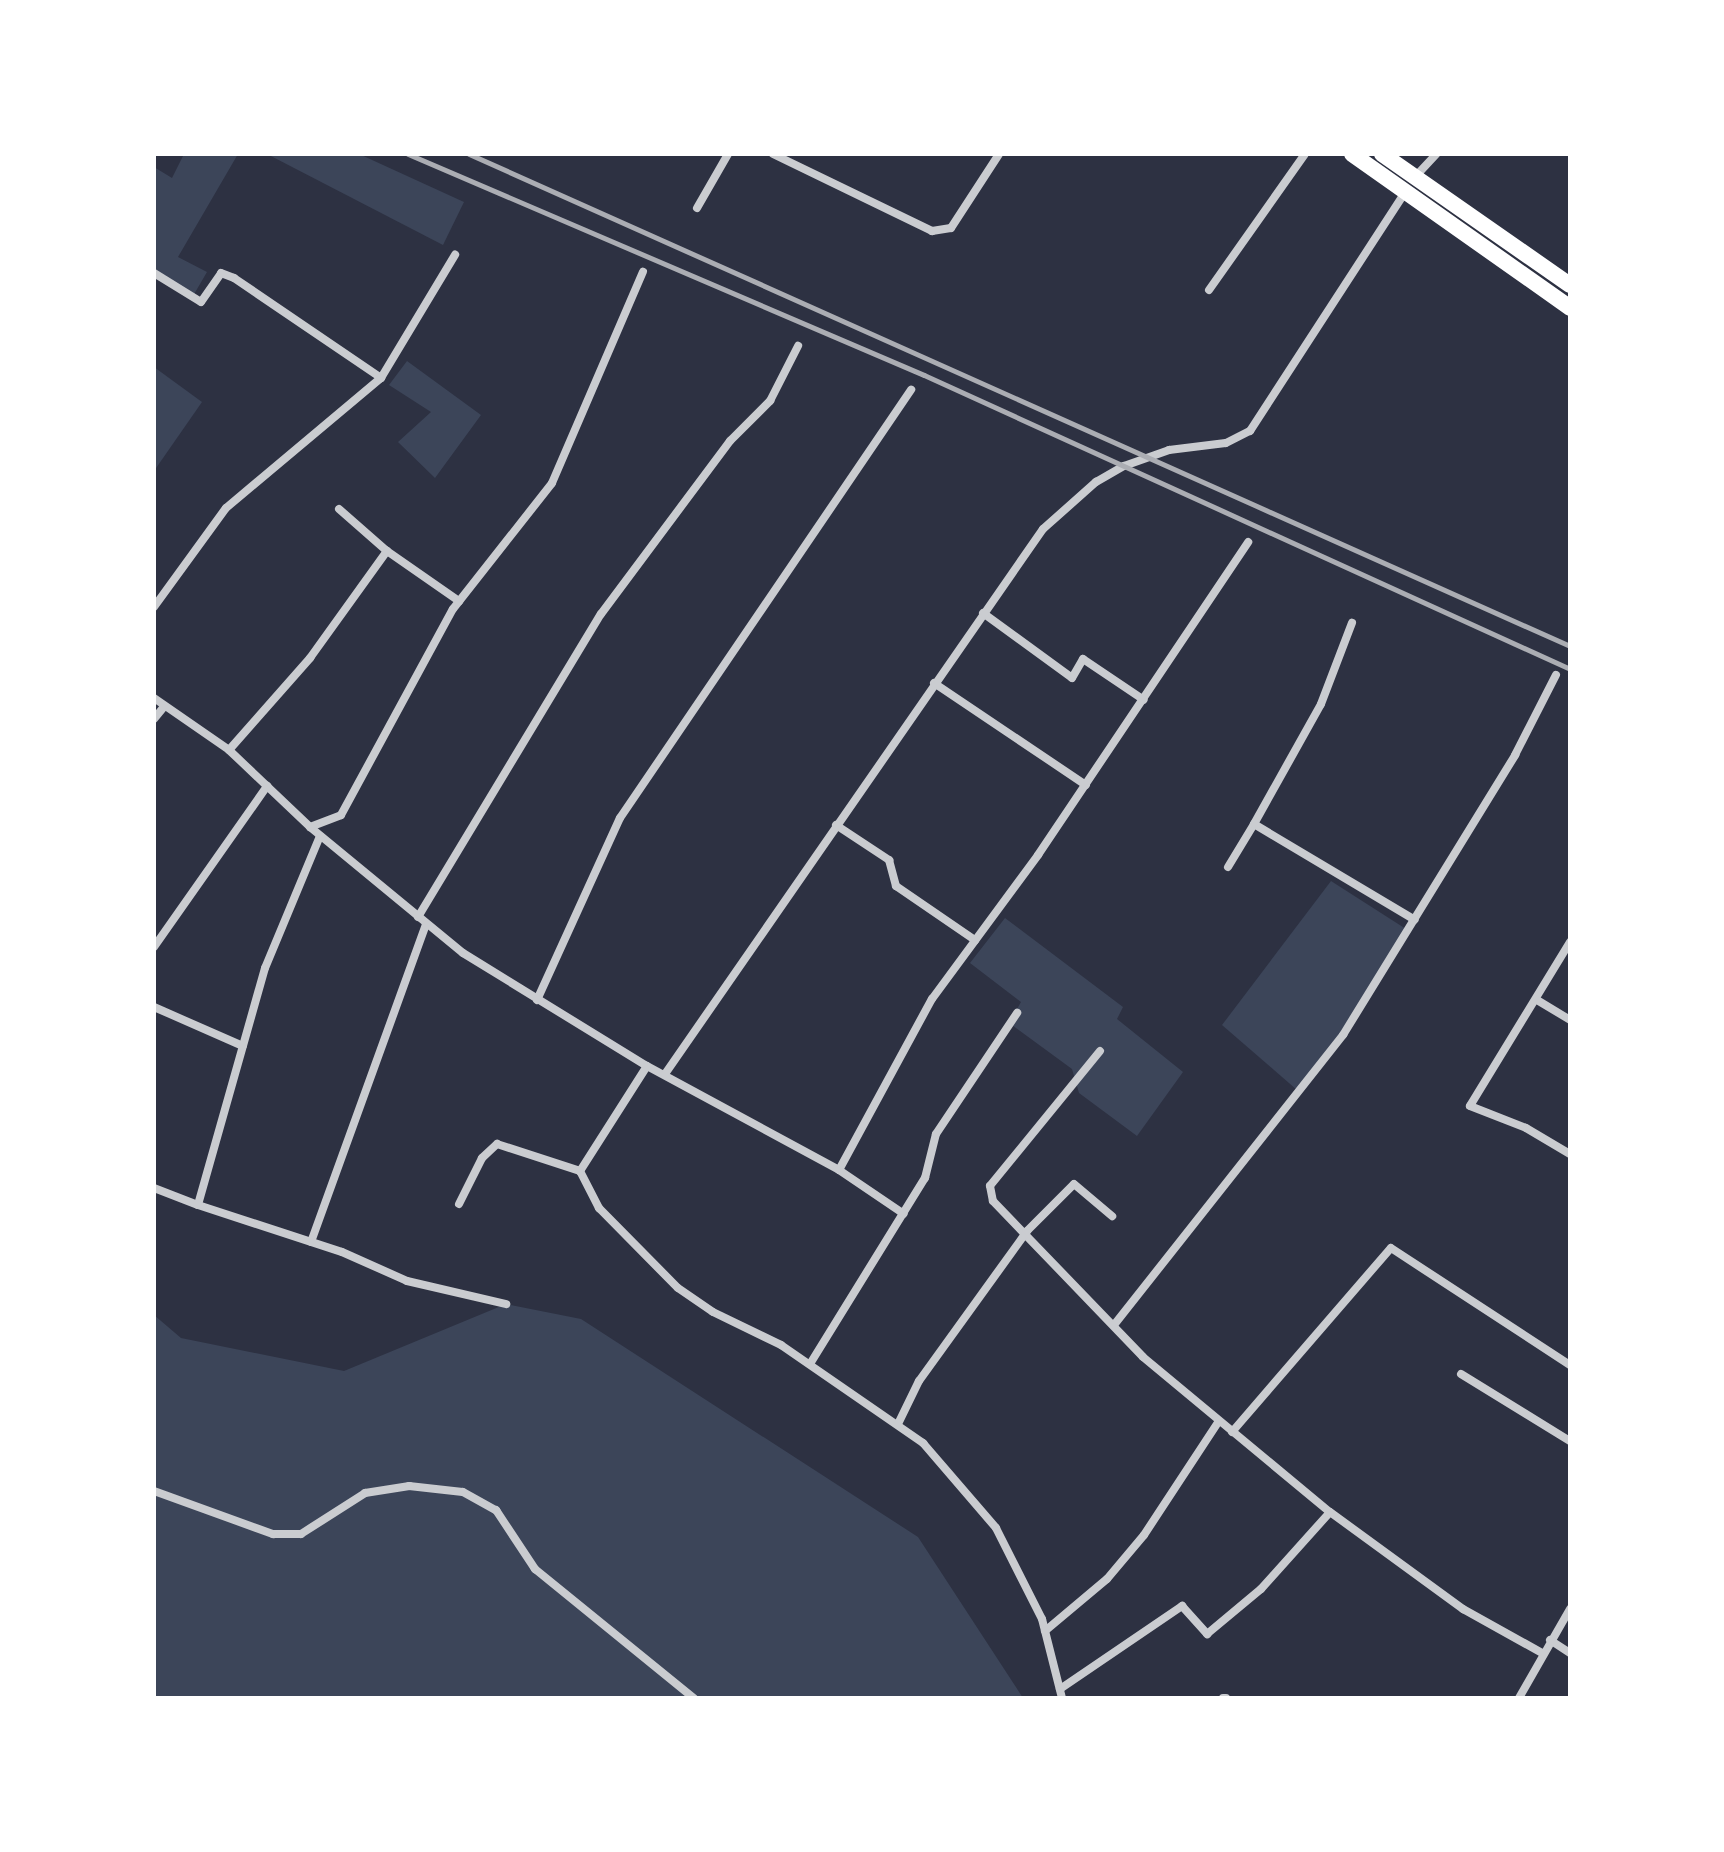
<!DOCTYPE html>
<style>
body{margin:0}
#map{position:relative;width:1724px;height:1852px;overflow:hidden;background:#2d3142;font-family:"Roboto Condensed",sans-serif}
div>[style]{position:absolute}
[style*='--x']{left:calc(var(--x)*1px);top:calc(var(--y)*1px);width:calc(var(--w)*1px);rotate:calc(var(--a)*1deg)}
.green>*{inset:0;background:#3c4559}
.minor>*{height:8px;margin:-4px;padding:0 4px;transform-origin:4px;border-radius:4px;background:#caccd0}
.primary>*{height:16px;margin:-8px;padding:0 8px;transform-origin:8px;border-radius:8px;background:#fff}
.rail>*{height:5px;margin:-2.5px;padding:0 2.5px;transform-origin:2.5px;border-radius:2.5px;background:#abadb3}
span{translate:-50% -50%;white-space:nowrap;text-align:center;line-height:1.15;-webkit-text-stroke:8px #fff;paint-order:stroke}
.frame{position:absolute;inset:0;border:156px solid #fff;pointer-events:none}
</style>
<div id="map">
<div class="green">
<div style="clip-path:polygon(184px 154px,238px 154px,178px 257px,207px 272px,193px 296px,154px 271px,154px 167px,172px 178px)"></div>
<div style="clip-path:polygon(267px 154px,359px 154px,464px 202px,443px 245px)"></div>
<div style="clip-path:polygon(407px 361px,481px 415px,435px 478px,398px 442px,431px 412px,389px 385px)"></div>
<div style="clip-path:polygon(154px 367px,202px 402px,154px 471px)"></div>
<div style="clip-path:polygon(1331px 881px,1406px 929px,1331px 1047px,1297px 1090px,1222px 1025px)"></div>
<div style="clip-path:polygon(1005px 918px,1123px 1007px,1117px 1019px,1183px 1072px,1137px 1136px,1079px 1093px,1072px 1069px,1009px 1023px,1021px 1002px,970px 963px)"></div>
<div style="clip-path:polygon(506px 1304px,581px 1319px,918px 1537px,1023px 1698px,154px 1698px,154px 1315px,181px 1338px,344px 1371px)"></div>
</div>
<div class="minor">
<div style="--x:773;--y:154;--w:177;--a:25.8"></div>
<div style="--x:932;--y:231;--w:19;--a:-9"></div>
<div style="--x:951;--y:228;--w:88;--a:-57"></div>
<div style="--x:1414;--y:178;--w:33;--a:-47"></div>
<div style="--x:697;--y:208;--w:62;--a:-60.1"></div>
<div style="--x:154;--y:273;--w:55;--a:31.7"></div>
<div style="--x:201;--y:302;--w:35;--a:-55"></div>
<div style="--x:221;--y:273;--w:14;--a:21"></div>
<div style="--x:234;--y:278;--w:178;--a:34.2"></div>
<div style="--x:1209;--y:290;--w:166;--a:-54.8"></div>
<div style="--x:339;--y:509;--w:64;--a:41.2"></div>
<div style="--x:154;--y:607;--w:122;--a:-54"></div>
<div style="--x:226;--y:508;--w:202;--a:-40"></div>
<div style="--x:381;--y:378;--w:144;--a:-59"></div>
<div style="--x:983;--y:613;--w:110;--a:36.1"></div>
<div style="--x:1072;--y:678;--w:22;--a:-60"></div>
<div style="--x:1083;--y:659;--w:73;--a:33.9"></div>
<div style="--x:934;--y:683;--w:183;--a:33.9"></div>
<div style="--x:154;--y:698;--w:91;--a:34.7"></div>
<div style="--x:229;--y:750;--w:112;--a:43.5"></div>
<div style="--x:310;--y:827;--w:33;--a:-21"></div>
<div style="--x:341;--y:815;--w:234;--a:-61.5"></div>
<div style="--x:453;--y:609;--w:160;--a:-51.8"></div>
<div style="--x:552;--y:483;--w:230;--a:-66.7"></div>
<div style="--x:154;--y:719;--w:14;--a:-51"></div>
<div style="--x:229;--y:750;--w:123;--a:-48.6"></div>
<div style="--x:310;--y:658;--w:132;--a:-54.3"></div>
<div style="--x:387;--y:551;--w:88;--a:34.8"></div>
<div style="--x:1254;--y:824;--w:137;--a:-60.8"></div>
<div style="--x:1321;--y:704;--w:87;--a:-69.1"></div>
<div style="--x:836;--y:825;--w:64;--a:33.4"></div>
<div style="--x:889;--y:860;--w:27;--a:75"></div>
<div style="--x:896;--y:886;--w:96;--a:34.4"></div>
<div style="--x:310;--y:827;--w:198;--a:39.5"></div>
<div style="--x:463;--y:953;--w:216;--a:31.6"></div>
<div style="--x:647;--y:1066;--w:218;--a:28.4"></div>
<div style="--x:839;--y:1170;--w:195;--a:-61.5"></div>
<div style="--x:932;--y:999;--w:179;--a:-53.6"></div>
<div style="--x:1038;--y:855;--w:377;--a:-56.1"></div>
<div style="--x:320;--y:836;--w:143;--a:112.6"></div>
<div style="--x:265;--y:968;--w:246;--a:105.8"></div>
<div style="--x:198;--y:1205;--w:151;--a:18.1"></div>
<div style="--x:342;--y:1252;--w:71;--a:24"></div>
<div style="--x:407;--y:1281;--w:102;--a:13.1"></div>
<div style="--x:1228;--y:867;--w:50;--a:-58.8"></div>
<div style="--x:1254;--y:824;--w:187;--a:30.8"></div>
<div style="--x:418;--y:917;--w:354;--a:-58.9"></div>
<div style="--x:601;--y:614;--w:216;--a:-53.3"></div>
<div style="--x:730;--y:441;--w:57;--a:-45"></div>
<div style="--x:770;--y:401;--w:62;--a:-63"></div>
<div style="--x:1570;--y:942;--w:192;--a:121.4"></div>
<div style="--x:1470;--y:1106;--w:60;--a:21.4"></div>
<div style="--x:1526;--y:1128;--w:51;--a:30.6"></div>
<div style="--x:154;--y:947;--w:197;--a:-54.9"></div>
<div style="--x:537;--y:1000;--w:200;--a:-65.5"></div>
<div style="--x:620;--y:818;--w:518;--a:-55.79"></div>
<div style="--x:1537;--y:1000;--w:39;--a:31"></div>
<div style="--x:154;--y:1007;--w:97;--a:23.7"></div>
<div style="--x:1100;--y:1051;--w:174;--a:129.2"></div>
<div style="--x:990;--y:1186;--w:15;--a:79"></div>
<div style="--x:993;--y:1201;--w:216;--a:46.1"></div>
<div style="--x:1143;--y:1357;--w:243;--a:39.7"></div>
<div style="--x:647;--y:1066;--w:125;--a:122.5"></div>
<div style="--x:580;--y:1171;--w:42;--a:62.8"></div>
<div style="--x:599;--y:1208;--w:112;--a:45.4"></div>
<div style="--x:678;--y:1288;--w:42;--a:34.4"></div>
<div style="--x:713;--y:1312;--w:76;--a:25.9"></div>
<div style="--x:781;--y:1345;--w:173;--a:34.6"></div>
<div style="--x:923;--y:1443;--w:112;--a:49.3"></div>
<div style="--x:996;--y:1528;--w:102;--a:63.2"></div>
<div style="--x:1042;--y:1619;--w:81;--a:75.8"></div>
<div style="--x:665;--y:1074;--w:663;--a:-55.26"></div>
<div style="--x:1043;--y:529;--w:71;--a:-41.6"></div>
<div style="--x:1096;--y:482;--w:32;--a:-30"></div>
<div style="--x:1124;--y:466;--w:48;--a:-19.6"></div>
<div style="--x:1169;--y:450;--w:57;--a:-7"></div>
<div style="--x:1226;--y:443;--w:27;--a:-27"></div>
<div style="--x:1250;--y:431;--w:288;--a:-57"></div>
<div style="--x:839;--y:1170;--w:78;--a:34.1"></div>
<div style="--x:154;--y:1188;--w:47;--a:21.1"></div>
<div style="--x:459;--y:1204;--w:51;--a:-63.4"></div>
<div style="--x:482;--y:1158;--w:21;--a:-43"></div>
<div style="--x:497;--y:1144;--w:87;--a:18"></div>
<div style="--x:311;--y:1242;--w:338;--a:-70.1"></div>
<div style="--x:1114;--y:1325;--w:370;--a:-51.7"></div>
<div style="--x:1343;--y:1035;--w:329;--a:-58.4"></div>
<div style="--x:1515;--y:755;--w:90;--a:-62.9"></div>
<div style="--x:810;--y:1364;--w:219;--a:-58.3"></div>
<div style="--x:925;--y:1178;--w:45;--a:-76"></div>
<div style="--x:936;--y:1134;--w:146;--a:-56.2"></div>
<div style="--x:1461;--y:1374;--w:128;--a:31.6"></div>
<div style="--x:898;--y:1424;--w:48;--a:-64"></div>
<div style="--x:919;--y:1381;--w:185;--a:-54.2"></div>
<div style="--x:1027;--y:1231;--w:66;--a:-45"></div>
<div style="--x:1074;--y:1184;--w:50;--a:40.1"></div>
<div style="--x:1232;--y:1432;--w:243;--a:-49.2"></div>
<div style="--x:1391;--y:1248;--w:214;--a:33.2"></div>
<div style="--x:154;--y:1491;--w:127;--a:19.9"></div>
<div style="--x:273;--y:1534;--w:28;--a:0"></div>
<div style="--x:301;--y:1534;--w:76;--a:-32.6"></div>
<div style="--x:365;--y:1493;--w:45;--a:-9"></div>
<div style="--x:409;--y:1486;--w:54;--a:6.3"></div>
<div style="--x:463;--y:1492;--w:38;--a:29"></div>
<div style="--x:496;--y:1510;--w:71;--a:56.5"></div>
<div style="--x:535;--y:1569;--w:205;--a:39.1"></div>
<div style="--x:1045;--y:1631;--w:81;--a:-40"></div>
<div style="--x:1107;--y:1579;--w:57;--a:-49.9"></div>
<div style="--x:1144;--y:1535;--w:136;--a:-56.7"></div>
<div style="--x:1550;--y:1640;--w:24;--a:33"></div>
<div style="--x:1060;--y:1689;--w:148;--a:-34.2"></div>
<div style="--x:1182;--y:1606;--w:38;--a:48"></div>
<div style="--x:1207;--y:1634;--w:70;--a:-39.8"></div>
<div style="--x:1261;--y:1589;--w:103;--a:-48.1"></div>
<div style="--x:1330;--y:1512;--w:165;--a:36.1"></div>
<div style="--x:1463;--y:1609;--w:90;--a:29.1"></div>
<div style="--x:1223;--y:1698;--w:3;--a:0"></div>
<div style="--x:1519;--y:1698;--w:103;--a:-60.2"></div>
</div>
<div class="primary">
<div style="--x:1352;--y:154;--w:267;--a:35.2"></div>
<div style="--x:1382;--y:154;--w:229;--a:34.9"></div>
</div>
<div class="rail">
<div style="--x:408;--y:154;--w:561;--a:23.19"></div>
<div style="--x:924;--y:375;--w:710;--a:24.47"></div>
<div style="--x:469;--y:154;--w:1206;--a:24.08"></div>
</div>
<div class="frame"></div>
</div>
